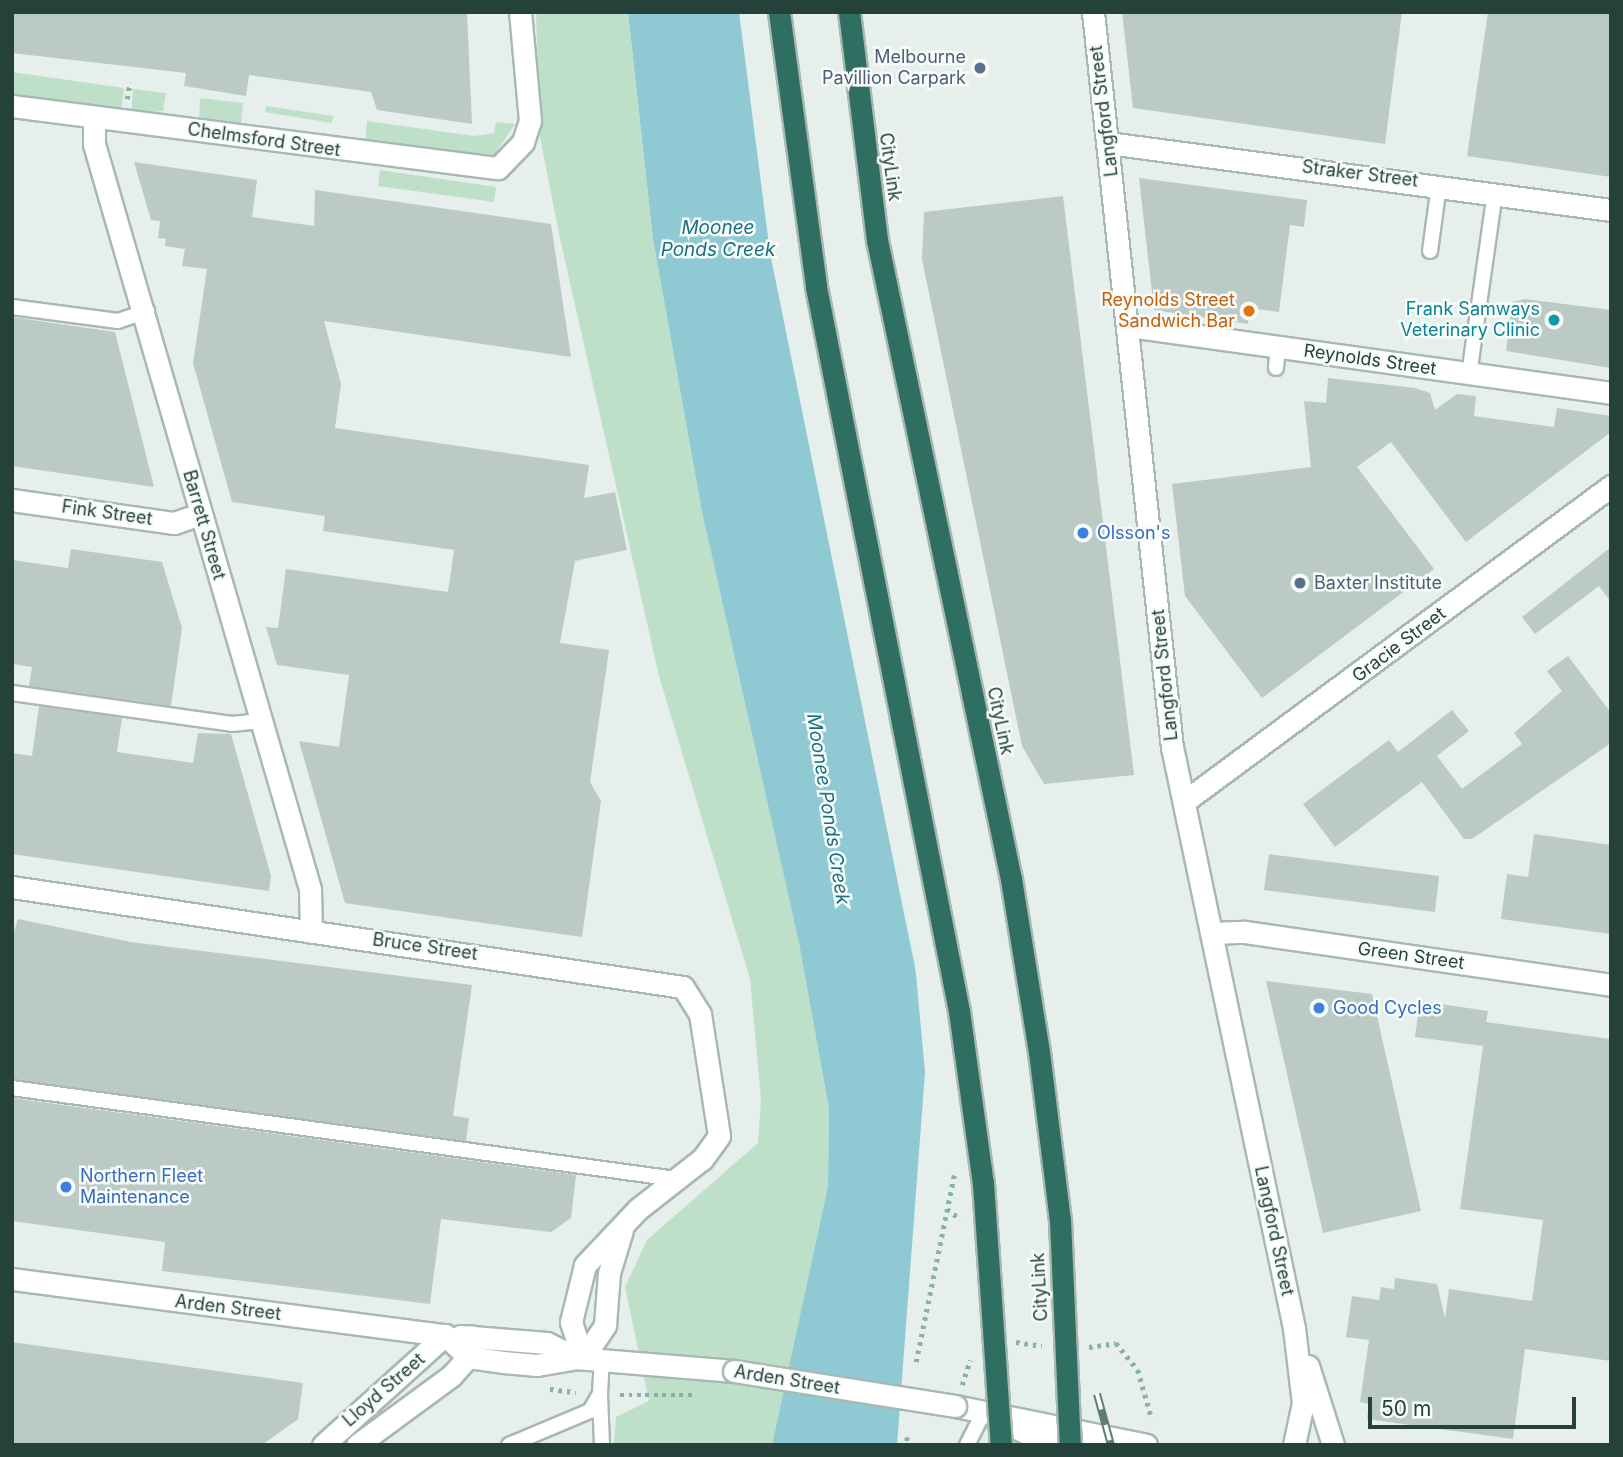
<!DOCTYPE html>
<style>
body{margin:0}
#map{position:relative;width:1623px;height:1457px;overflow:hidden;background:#e6efeb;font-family:Inter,sans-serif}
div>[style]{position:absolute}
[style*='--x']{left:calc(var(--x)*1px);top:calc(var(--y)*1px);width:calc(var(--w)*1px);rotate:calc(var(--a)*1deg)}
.green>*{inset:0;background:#bfe0c8}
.water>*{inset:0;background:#8ec9d4}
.pier>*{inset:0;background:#e6efeb}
.building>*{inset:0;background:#bbcac4}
.path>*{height:4.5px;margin-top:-2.25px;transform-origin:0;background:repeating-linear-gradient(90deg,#86b3a5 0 3.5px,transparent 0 8.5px)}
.roads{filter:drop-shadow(2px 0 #a8b8b2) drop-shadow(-2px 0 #a8b8b2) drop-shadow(0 2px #a8b8b2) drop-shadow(0 -2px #a8b8b2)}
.service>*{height:14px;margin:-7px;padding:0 7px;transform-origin:7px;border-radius:7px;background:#fff}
.minor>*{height:21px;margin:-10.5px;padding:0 10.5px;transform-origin:10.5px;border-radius:10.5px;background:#fff}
.tertiary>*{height:21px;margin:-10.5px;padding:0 10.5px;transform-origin:10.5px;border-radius:10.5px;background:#fff}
.rail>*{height:8px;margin-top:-4px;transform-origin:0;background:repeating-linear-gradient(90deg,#f7fbf9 0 16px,#5f7d75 0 32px);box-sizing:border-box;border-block:2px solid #5f7d75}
.bridges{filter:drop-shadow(2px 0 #a8b8b2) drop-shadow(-2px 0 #a8b8b2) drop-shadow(0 2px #a8b8b2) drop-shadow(0 -2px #a8b8b2)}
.tertiary-bridge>*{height:21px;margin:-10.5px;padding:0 10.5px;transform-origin:10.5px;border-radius:10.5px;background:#fff}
.motorway-bridge>*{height:21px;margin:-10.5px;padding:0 10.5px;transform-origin:10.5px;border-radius:10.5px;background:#2f6f62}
.dots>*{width:19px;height:19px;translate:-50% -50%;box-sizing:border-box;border:4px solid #f7fbf9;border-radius:50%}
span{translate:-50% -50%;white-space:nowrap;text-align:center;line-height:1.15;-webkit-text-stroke:5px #f7fbf9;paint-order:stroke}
.service-label{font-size:18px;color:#4e5e75}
.right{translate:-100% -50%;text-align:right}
.left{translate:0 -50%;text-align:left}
.street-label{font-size:18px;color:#24423a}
.food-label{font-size:18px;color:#c56008}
.culture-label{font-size:18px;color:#0d838f}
.shop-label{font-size:18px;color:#366cbe}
.water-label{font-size:19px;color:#1c6f80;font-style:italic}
.frame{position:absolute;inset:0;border:14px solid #24423a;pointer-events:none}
.scale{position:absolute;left:1368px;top:1397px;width:208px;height:32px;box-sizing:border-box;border:4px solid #24423a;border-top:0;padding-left:9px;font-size:21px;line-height:24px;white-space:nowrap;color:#24423a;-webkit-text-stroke:5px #f7fbf9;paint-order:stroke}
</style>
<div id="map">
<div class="green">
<div style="clip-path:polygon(536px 12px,628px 12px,653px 239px,702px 512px,799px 943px,829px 1109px,828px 1186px,772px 1445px,614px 1445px,616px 1417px,649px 1401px,625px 1287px,647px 1240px,758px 1143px,761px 1099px,750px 979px,659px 676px,559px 234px,540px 137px)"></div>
<div style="clip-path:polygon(12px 72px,124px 88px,122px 105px,118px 111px,12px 97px)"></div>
<div style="clip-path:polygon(133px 89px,166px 93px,163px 111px,131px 113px)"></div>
<div style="clip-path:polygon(200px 98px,243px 103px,241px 123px,199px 120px)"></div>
<div style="clip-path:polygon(266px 106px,333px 116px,332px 123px,265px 112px)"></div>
<div style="clip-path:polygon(367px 121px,474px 136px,494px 133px,496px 122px,515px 124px,492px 158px,365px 146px)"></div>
<div style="clip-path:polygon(380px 170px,496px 187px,494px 202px,378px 186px)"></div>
</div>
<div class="water">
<div style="clip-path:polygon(628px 12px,750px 12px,804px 380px,915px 964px,925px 1072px,897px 1445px,772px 1445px,828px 1186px,829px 1109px,799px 943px,702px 512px,653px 239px)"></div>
</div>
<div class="pier">
<div style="clip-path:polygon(739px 12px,754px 12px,807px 379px,922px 1002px,770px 253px)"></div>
</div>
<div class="building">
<div style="clip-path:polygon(12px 12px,467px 12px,472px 124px,377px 110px,371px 92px,249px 75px,246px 96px,184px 86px,186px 73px,12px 53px)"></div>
<div style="clip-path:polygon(1122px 12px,1402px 12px,1385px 144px,1133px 108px)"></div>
<div style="clip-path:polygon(1488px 12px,1611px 12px,1611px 177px,1467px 156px)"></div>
<div style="clip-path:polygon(134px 162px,257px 180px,252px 217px,314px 226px,315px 190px,551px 224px,571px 357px,324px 321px,341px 384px,335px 428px,589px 465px,584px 498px,615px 492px,627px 550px,575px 561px,560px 643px,609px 650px,590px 782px,601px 801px,582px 937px,345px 903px,299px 741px,339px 747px,349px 675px,277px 665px,266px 627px,278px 628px,286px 569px,448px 592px,454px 550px,323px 531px,325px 516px,232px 502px,193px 363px,207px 269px,182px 266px,185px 249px,165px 246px,166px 239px,158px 238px,160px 221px,151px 220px)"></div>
<div style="clip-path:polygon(1139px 178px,1307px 200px,1304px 227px,1290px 225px,1279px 312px,1250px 308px,1248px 324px,1154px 310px)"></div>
<div style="clip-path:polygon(1063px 196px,1134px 775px,1044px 784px,1022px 746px,922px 259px,924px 212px)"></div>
<div style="clip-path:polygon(1525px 299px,1611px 310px,1611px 368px,1506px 351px,1512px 302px)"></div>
<div style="clip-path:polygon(12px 317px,115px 332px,154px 487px,12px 466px)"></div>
<div style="clip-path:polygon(1328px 378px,1415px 388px,1430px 393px,1435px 410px,1457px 394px,1476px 396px,1474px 416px,1554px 427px,1557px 408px,1611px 416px,1611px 432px,1466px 542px,1391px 442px,1357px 467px,1434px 569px,1262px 698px,1185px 596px,1172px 484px,1311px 467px,1304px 401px,1326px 403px)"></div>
<div style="clip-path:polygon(1611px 547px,1611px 602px,1599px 586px,1535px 634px,1522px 617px)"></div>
<div style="clip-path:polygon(71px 549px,162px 562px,182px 628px,171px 706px,29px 686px,32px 667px,12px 664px,12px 560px,68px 568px)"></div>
<div style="clip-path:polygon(1568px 656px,1611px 713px,1611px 743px,1472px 839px,1464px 839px,1422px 782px,1335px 847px,1303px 804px,1389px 740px,1398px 752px,1452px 710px,1469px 731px,1437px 756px,1462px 789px,1522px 744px,1514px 733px,1562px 691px,1547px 671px)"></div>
<div style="clip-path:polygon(39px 706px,122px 718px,117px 752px,193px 763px,198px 733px,231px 734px,271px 876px,269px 891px,12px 854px,12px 753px,32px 756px)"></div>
<div style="clip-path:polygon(1534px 834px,1611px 845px,1611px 934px,1501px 919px,1507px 874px,1528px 877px)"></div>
<div style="clip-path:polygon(1269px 854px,1439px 876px,1435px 912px,1264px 890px)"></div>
<div style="clip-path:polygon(18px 919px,131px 942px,472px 985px,453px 1116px,469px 1118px,466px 1141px,12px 1079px,12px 938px)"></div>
<div style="clip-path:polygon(1266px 981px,1372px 994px,1421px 1211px,1323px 1233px)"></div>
<div style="clip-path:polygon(1420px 1001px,1488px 1011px,1486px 1022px,1611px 1039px,1611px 1361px,1525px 1349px,1513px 1439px,1367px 1419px,1369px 1404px,1360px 1402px,1369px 1340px,1346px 1337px,1352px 1296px,1379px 1300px,1381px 1287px,1394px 1289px,1395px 1278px,1437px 1284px,1445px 1318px,1449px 1289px,1532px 1301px,1543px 1220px,1460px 1209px,1483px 1046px,1415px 1037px)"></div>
<div style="clip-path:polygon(12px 1098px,576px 1175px,571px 1218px,551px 1232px,441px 1219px,430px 1304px,162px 1271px,165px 1242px,12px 1221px)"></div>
<div style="clip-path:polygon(12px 1342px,303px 1383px,298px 1419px,262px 1445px,12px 1445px)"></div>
</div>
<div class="path">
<div style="--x:127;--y:99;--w:17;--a:-80"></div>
<div style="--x:947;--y:1209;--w:17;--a:36"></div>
<div style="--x:1016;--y:1342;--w:26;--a:9"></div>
<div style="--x:1089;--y:1347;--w:27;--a:-8"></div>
<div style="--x:1116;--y:1343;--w:35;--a:51"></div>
<div style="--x:1138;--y:1370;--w:51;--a:74.1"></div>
<div style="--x:916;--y:1362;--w:195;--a:-78.5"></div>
<div style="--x:962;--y:1385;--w:26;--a:-72"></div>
<div style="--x:550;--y:1389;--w:26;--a:7"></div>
<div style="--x:620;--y:1395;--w:73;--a:0"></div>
<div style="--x:907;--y:1437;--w:8;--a:83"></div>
</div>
<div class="roads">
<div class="service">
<div style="--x:1430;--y:251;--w:67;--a:-82.2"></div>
<div style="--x:12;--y:307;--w:107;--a:7.5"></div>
<div style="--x:118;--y:321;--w:31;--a:-19"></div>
<div style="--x:1276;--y:368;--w:21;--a:-85"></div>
<div style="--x:1469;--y:375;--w:184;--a:-81.9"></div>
<div style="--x:12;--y:693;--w:222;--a:8"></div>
<div style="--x:232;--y:724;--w:29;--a:-6"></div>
<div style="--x:12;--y:1088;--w:670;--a:7.8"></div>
<div style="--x:600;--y:1395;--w:50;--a:87.7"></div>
<div style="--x:509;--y:1445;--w:88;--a:-22.8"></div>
<div style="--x:590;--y:1411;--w:20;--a:-60"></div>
<div style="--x:600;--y:1394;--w:34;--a:-87"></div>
<div style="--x:967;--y:1445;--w:36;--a:-63"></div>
</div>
<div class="minor">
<div style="--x:1093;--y:12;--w:739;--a:83.87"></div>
<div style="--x:1172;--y:747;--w:594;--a:78.14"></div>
<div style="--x:1294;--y:1328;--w:76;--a:83.2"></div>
<div style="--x:1303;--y:1403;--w:43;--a:102.1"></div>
<div style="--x:12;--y:106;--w:490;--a:7.3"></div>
<div style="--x:498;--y:168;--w:36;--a:-46"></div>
<div style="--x:523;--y:142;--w:22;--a:-72"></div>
<div style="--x:530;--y:121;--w:109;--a:-95.2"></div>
<div style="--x:94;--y:118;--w:26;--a:90"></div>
<div style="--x:94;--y:144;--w:776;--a:73.83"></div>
<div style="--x:310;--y:889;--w:43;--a:88.7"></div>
<div style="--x:1108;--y:143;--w:507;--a:7.59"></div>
<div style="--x:1129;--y:326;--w:487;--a:7.9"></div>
<div style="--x:12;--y:500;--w:164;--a:8.1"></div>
<div style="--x:174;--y:523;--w:28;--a:-19"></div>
<div style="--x:1185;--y:801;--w:530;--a:-36.48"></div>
<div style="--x:12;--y:887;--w:678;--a:8.48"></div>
<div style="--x:683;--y:987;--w:32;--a:58"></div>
<div style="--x:700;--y:1014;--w:123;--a:81.1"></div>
<div style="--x:719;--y:1136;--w:29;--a:126"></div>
<div style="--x:702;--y:1159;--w:81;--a:142"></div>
<div style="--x:638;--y:1209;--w:77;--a:133.4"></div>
<div style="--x:585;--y:1265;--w:59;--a:103.8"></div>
<div style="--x:571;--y:1322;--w:38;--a:72"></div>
<div style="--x:1211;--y:933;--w:34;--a:-2"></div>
<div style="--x:1245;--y:932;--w:370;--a:8.2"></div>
<div style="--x:12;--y:1279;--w:437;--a:7.4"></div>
<div style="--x:583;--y:1358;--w:40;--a:-56"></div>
<div style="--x:605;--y:1325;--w:52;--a:-85.6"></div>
<div style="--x:609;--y:1273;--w:45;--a:-73.2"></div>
<div style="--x:1308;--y:1366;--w:83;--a:72.4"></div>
</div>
<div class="tertiary">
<div style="--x:445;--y:1335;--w:32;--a:44"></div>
<div style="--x:468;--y:1357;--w:35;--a:8"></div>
<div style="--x:503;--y:1362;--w:34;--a:5"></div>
<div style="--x:537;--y:1365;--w:40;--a:-10"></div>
<div style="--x:576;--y:1358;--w:159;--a:4.7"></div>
<div style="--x:460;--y:1336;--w:87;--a:4.6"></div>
<div style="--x:547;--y:1343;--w:33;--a:27"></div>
<div style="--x:955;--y:1406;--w:195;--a:11.5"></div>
<div style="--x:1016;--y:1428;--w:40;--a:25"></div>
<div style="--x:323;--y:1445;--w:164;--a:-42"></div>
<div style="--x:357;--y:1445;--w:117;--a:-36.3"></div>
<div style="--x:451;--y:1376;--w:25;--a:-48"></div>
<div style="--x:468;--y:1357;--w:21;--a:-82"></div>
</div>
</div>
<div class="rail">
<div style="--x:1097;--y:1394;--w:53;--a:74.6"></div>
</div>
<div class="bridges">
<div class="tertiary-bridge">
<div style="--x:734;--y:1371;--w:224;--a:9"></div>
</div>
<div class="motorway-bridge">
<div style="--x:779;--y:12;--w:277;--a:82.3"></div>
<div style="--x:816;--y:287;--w:738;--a:78.83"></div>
<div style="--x:959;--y:1011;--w:174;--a:82.1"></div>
<div style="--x:983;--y:1183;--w:263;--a:86.1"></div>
<div style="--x:849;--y:12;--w:230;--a:83"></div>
<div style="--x:877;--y:240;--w:653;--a:78.16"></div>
<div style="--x:1011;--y:879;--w:175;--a:80.8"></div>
<div style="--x:1039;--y:1052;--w:169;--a:82.9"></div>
<div style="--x:1060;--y:1220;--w:225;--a:87.5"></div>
</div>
</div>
<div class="dots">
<div style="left:980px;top:68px;background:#5c6f8a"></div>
<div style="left:1249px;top:311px;background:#e8710a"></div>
<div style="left:1554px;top:320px;background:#0f9aa8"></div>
<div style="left:1083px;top:533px;background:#3f7fe0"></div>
<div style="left:1300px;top:583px;background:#5c6f8a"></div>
<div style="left:1319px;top:1008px;background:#3f7fe0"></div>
<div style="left:66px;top:1187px;background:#3f7fe0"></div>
</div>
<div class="service-label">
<span class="right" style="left:966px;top:68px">Melbourne<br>Pavillion Carpark</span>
<span class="left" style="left:1314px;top:583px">Baxter Institute</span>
</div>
<div class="street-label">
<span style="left:1104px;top:111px;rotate:-97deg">Langford Street</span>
<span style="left:264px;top:140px;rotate:8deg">Chelmsford Street</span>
<span style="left:890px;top:167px;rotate:82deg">CityLink</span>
<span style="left:1360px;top:174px;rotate:7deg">Straker Street</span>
<span style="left:1370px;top:360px;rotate:8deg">Reynolds Street</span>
<span style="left:107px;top:513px;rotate:8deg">Fink Street</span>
<span style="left:204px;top:525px;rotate:74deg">Barrett Street</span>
<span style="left:1399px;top:645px;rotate:-37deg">Gracie Street</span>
<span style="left:1165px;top:675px;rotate:-96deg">Langford Street</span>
<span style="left:1000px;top:721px;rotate:78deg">CityLink</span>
<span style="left:425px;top:947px;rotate:8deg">Bruce Street</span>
<span style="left:1411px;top:956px;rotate:8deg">Green Street</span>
<span style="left:1274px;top:1231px;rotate:78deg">Langford Street</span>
<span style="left:1040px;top:1287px;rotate:-93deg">CityLink</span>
<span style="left:228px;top:1308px;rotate:7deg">Arden Street</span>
<span style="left:787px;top:1380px;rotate:9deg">Arden Street</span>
<span style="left:384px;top:1390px;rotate:-41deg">Lloyd Street</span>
</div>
<div class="food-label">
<span class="right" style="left:1235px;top:311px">Reynolds Street<br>Sandwich Bar</span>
</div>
<div class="culture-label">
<span class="right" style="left:1540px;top:320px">Frank Samways<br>Veterinary Clinic</span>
</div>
<div class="shop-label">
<span class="left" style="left:1097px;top:533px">Olsson's</span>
<span class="left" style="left:1333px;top:1008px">Good Cycles</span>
<span class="left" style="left:80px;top:1187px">Northern Fleet<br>Maintenance</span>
</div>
<div class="water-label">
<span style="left:718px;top:239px">Moonee<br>Ponds Creek</span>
<span style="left:828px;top:809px;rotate:81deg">Moonee Ponds Creek</span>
</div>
<div class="frame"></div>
<div class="scale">50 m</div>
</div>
